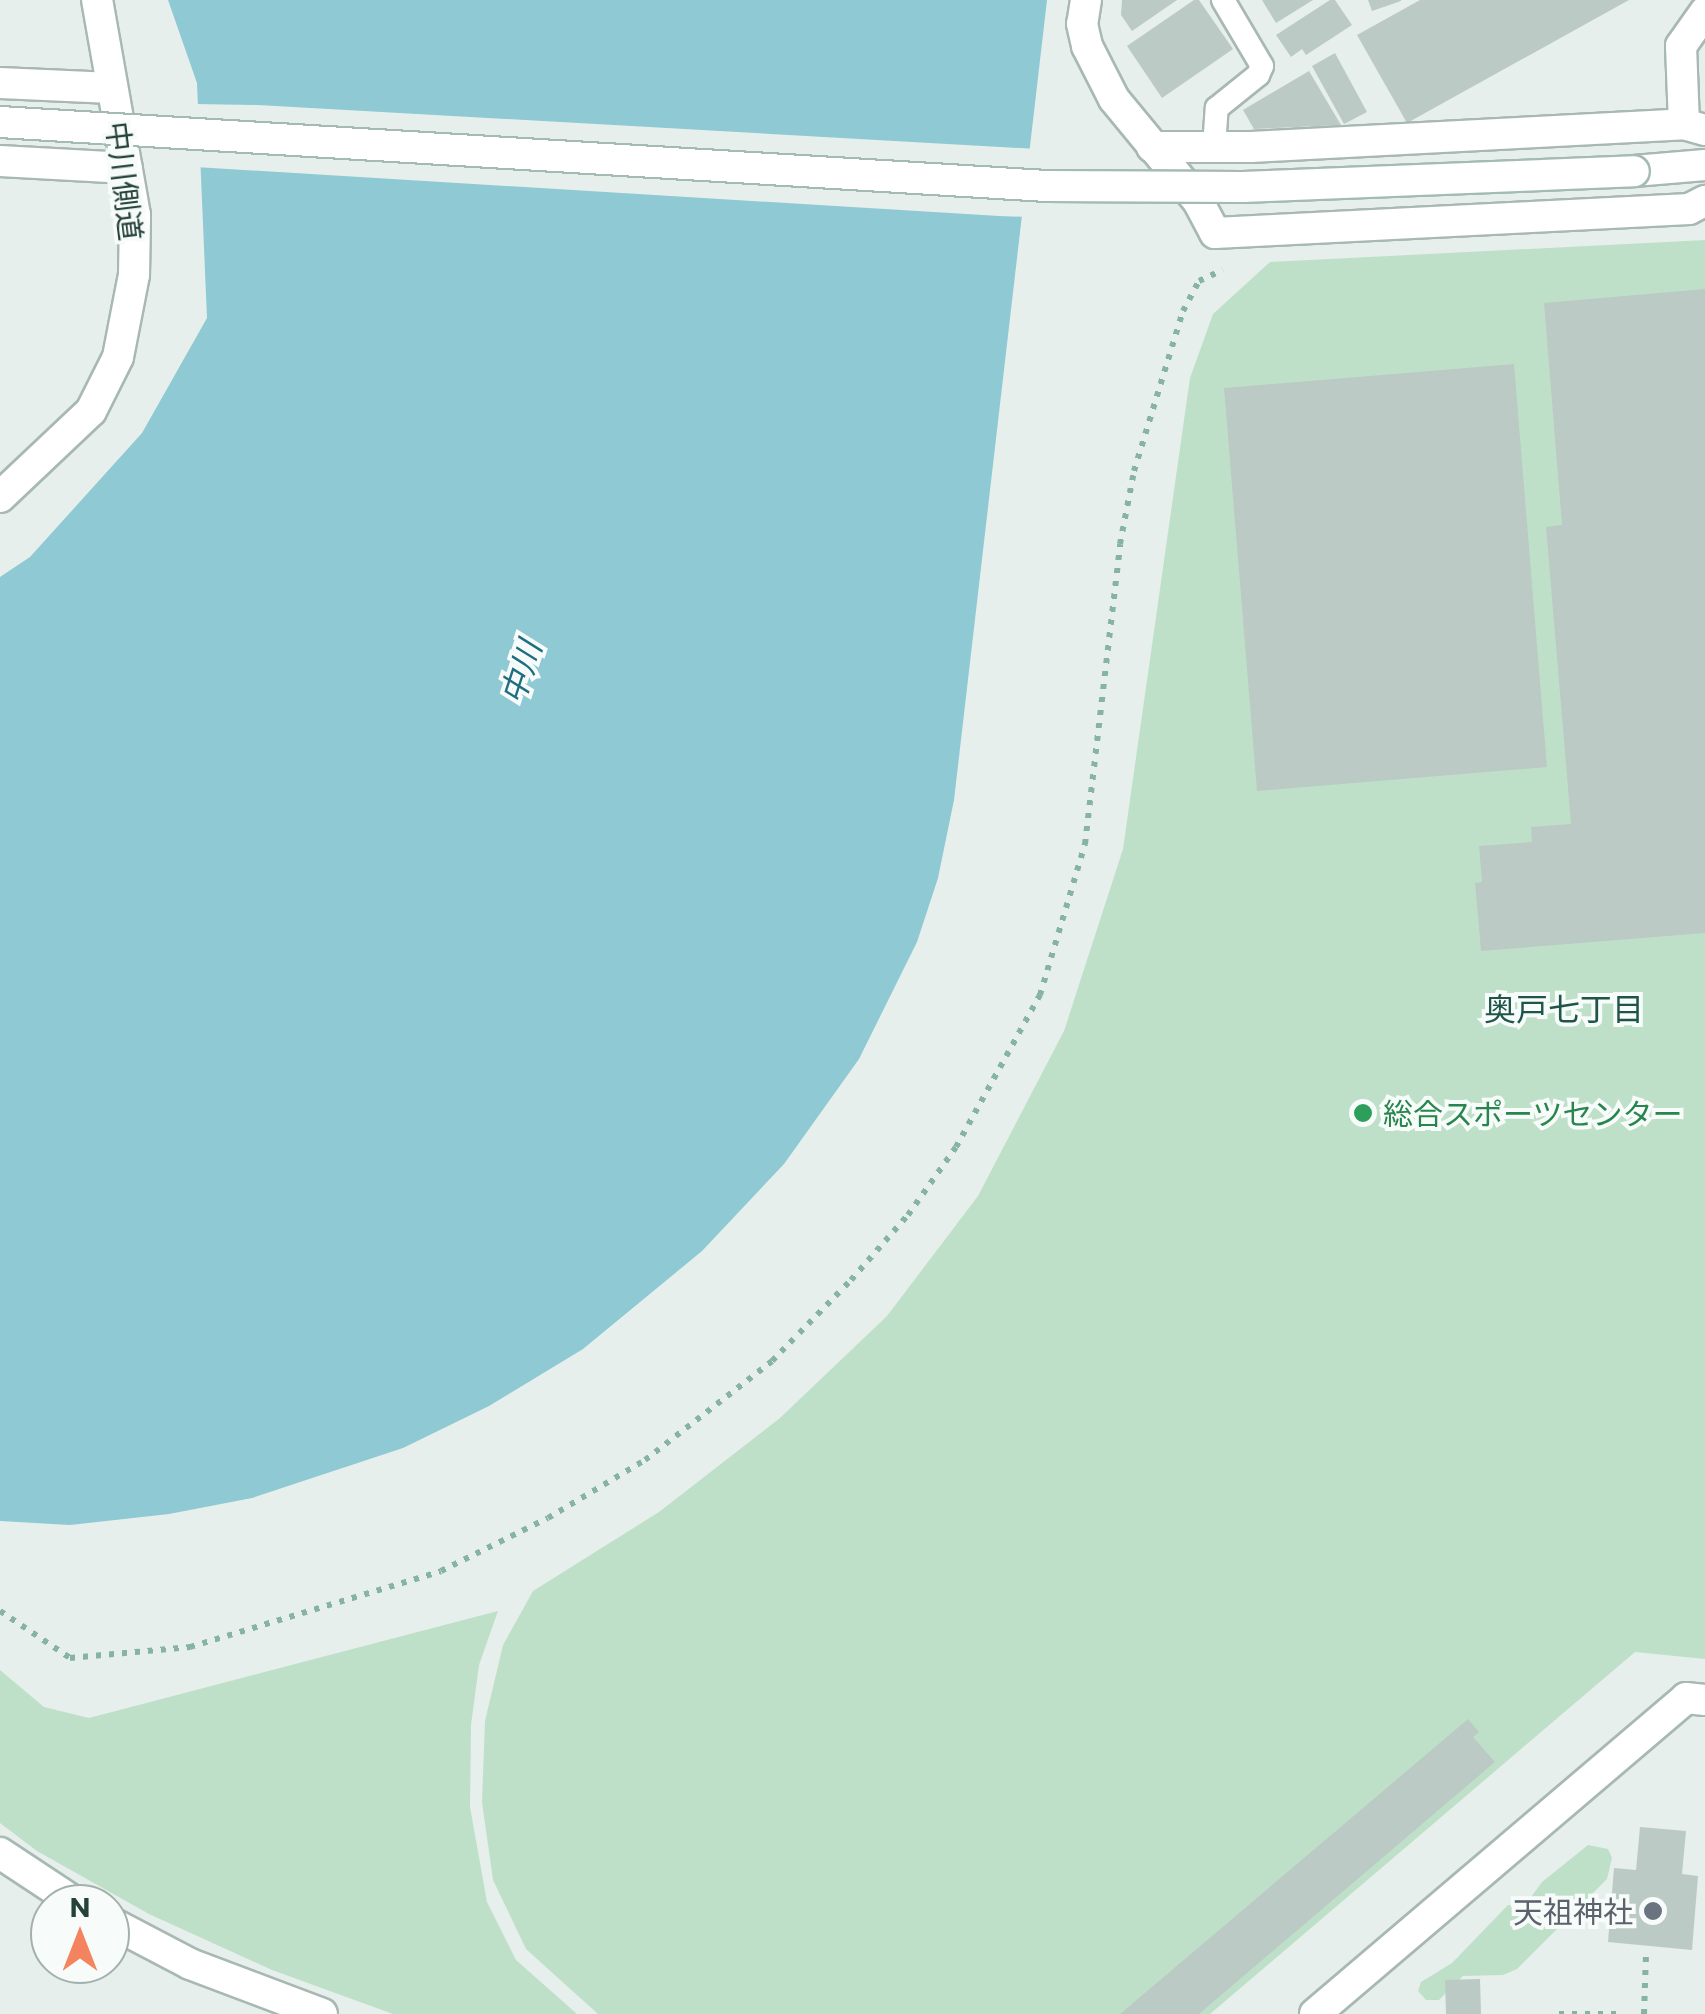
<!DOCTYPE html>
<meta charset="utf-8">
<style>
body{margin:0}
#map{position:relative;width:1705px;height:2014px;overflow:hidden;background:#e6efeb;font-family:Commissioner,"Noto Sans JP",sans-serif}
div>[style]{position:absolute}
[style*='--x']{left:calc(var(--x)*1px);top:calc(var(--y)*1px);width:calc(var(--w)*1px);rotate:calc(var(--a)*1deg)}
.green>*{inset:0;background:#bfe0c8}
.water>*{inset:0;background:#8ec9d4}
.pier>*{inset:0;background:#e6efeb}
.building>*{inset:0;background:#bbcac4}
.path>*{height:6px;margin-top:-3px;transform-origin:0;background:repeating-linear-gradient(90deg,#86b3a5 0 5px,transparent 0 13px)}
.roads{filter:drop-shadow(2px 0 #a8b8b2) drop-shadow(-2px 0 #a8b8b2) drop-shadow(0 2px #a8b8b2) drop-shadow(0 -2px #a8b8b2)}
.lane>*{height:22px;margin:-11px;padding:0 11px;transform-origin:11px;border-radius:11px;background:#fff}
.street>*{height:30px;margin:-15px;padding:0 15px;transform-origin:15px;border-radius:15px;background:#fff}
.secondary>*{height:30px;margin:-15px;padding:0 15px;transform-origin:15px;border-radius:15px;background:#fff}
.bridges{filter:drop-shadow(2px 0 #a4bbb3) drop-shadow(-2px 0 #a4bbb3) drop-shadow(0 2px #a4bbb3) drop-shadow(0 -2px #a4bbb3)}
.secondary-bridge>*{height:30px;margin:-15px;padding:0 15px;transform-origin:15px;border-radius:15px;background:#fff}
.dots>*{width:28px;height:28px;translate:-50% -50%;box-sizing:border-box;border:5px solid #f7fbf9;border-radius:50%}
span{translate:-50% -50%;white-space:nowrap;text-align:center;line-height:1.15;-webkit-text-stroke:8px #f7fbf9;paint-order:stroke}
.street-label{font-size:30px;color:#24423a}
.leisure-label{font-size:30px;color:#27864d}
.left{translate:0 -50%;text-align:left}
.worship-label{font-size:30px;color:#5b616d}
.right{translate:-100% -50%;text-align:right}
.water-label{font-size:32px;color:#1c6f80;font-style:italic}
.neighbourhood-label{font-size:32px;color:#1f5548}
.north{position:absolute;left:30px;top:1884px;width:100px;height:100px;box-sizing:border-box;background:#f7fbf9;border:2px solid #a3b1ad;border-radius:50%;rotate:0deg;font-size:28px;font-weight:700;line-height:40px;text-align:center;color:#24423a}
.north::after{content:'';display:block;margin:auto;width:35px;height:45px;background:#f4845f;clip-path:polygon(50% 0,100% 100%,50% 72%,0 100%)}
</style>
<div id="map">
<div class="green">
<div style="clip-path:polygon(1705px 240px,1705px 1659px,1635px 1652px,1210px 2014px,598px 2014px,526px 1949px,493px 1880px,482px 1802px,485px 1721px,503px 1645px,533px 1591px,659px 1512px,780px 1418px,887px 1316px,978px 1196px,1064px 1031px,1123px 849px,1190px 378px,1213px 314px,1270px 262px)"></div>
<div style="clip-path:polygon(498px 1611px,479px 1665px,471px 1725px,470px 1807px,487px 1902px,516px 1960px,577px 2014px,393px 2014px,272px 1970px,149px 1914px,37px 1851px,0 1823px,0 1670px,44px 1707px,89px 1718px)"></div>
<div style="clip-path:polygon(1588px 1845px,1608px 1849px,1612px 1858px,1607px 1879px,1517px 1969px,1503px 1975px,1463px 1976px,1439px 2000px,1426px 2000px,1418px 1991px,1421px 1982px,1452px 1963px,1508px 1905px,1526px 1904px,1542px 1882px)"></div>
</div>
<div class="water">
<div style="clip-path:polygon(168px 0,1047px 0,954px 800px,938px 878px,917px 942px,859px 1059px,784px 1164px,702px 1251px,583px 1349px,489px 1406px,403px 1448px,252px 1498px,169px 1514px,70px 1525px,0 1521px,0 577px,30px 557px,142px 433px,207px 318px,197px 83px)"></div>
</div>
<div class="pier">
<div style="clip-path:polygon(193px 104px,258px 105px,1037px 149px,1029px 217px,999px 216px,195px 167px)"></div>
</div>
<div class="building">
<div style="clip-path:polygon(1122px 0,1177px 0,1132px 31px,1121px 15px)"></div>
<div style="clip-path:polygon(1194px 0,1199px 0,1233px 49px,1162px 98px,1127px 46px)"></div>
<div style="clip-path:polygon(1262px 0,1313px 0,1276px 23px)"></div>
<div style="clip-path:polygon(1330px 0,1335px 0,1352px 25px,1306px 55px,1302px 49px,1291px 57px,1276px 35px)"></div>
<div style="clip-path:polygon(1368px 0,1401px 0,1401px 1px,1372px 11px)"></div>
<div style="clip-path:polygon(1420px 0,1629px 0,1407px 123px,1357px 35px)"></div>
<div style="clip-path:polygon(1335px 53px,1367px 112px,1344px 124px,1312px 66px)"></div>
<div style="clip-path:polygon(1309px 71px,1341px 125px,1254px 129px,1243px 110px)"></div>
<div style="clip-path:polygon(1705px 289px,1705px 933px,1481px 951px,1475px 883px,1482px 882px,1479px 846px,1532px 842px,1531px 827px,1571px 824px,1546px 527px,1562px 525px,1544px 303px)"></div>
<div style="clip-path:polygon(1514px 364px,1547px 767px,1257px 791px,1224px 388px)"></div>
<div style="clip-path:polygon(1468px 1719px,1479px 1732px,1473px 1737px,1495px 1762px,1199px 2014px,1120px 2014px)"></div>
<div style="clip-path:polygon(1640px 1827px,1686px 1831px,1682px 1874px,1698px 1876px,1692px 1950px,1608px 1942px,1614px 1868px,1636px 1870px)"></div>
<div style="clip-path:polygon(1480px 1979px,1481px 2014px,1446px 2014px,1445px 1980px)"></div>
</div>
<div class="path">
<div style="--x:0;--y:1611;--w:84;--a:33.9"></div>
<div style="--x:70;--y:1658;--w:121;--a:-5.2"></div>
<div style="--x:190;--y:1647;--w:262;--a:-16.8"></div>
<div style="--x:441;--y:1571;--w:119;--a:-26.4"></div>
<div style="--x:548;--y:1518;--w:113;--a:-30.9"></div>
<div style="--x:645;--y:1460;--w:161;--a:-37.9"></div>
<div style="--x:772;--y:1361;--w:113;--a:-45.7"></div>
<div style="--x:851;--y:1280;--w:86;--a:-48.8"></div>
<div style="--x:908;--y:1215;--w:83;--a:-54.8"></div>
<div style="--x:956;--y:1147;--w:174;--a:-61.1"></div>
<div style="--x:1040;--y:995;--w:158;--a:-73.4"></div>
<div style="--x:1085;--y:844;--w:302;--a:-83.3"></div>
<div style="--x:1120;--y:544;--w:74;--a:-79.1"></div>
<div style="--x:1134;--y:471;--w:167;--a:-73"></div>
<div style="--x:1183;--y:311;--w:34;--a:-62"></div>
<div style="--x:1199;--y:281;--w:26;--a:-25"></div>
<div style="--x:1559;--y:2014;--w:57;--a:0"></div>
<div style="--x:1644;--y:2014;--w:59;--a:-88.1"></div>
</div>
<div class="roads">
<div class="lane">
<div style="--x:1214;--y:147;--w:39;--a:-86"></div>
<div style="--x:1217;--y:108;--w:53;--a:-38.8"></div>
<div style="--x:1258;--y:75;--w:10;--a:-66"></div>
<div style="--x:1262;--y:66;--w:77;--a:-120.6"></div>
</div>
<div class="street">
<div style="--x:1086;--y:0;--w:24;--a:99"></div>
<div style="--x:1082;--y:24;--w:23;--a:77"></div>
<div style="--x:1087;--y:46;--w:59;--a:63"></div>
<div style="--x:1114;--y:99;--w:132;--a:50.5"></div>
<div style="--x:1198;--y:201;--w:36;--a:62"></div>
<div style="--x:1215;--y:233;--w:475;--a:-2.9"></div>
<div style="--x:1689;--y:209;--w:18;--a:-27"></div>
<div style="--x:0;--y:83;--w:112;--a:2.6"></div>
<div style="--x:1684;--y:124;--w:78;--a:-92.2"></div>
<div style="--x:1681;--y:46;--w:42;--a:-54.8"></div>
<div style="--x:1152;--y:147;--w:99;--a:0"></div>
<div style="--x:1251;--y:147;--w:434;--a:-3"></div>
<div style="--x:1684;--y:124;--w:22;--a:16"></div>
<div style="--x:0;--y:161;--w:127;--a:3.2"></div>
<div style="--x:0;--y:497;--w:125;--a:-43.4"></div>
<div style="--x:91;--y:411;--w:60;--a:-63.4"></div>
<div style="--x:118;--y:357;--w:84;--a:-79"></div>
<div style="--x:134;--y:275;--w:60;--a:-89"></div>
<div style="--x:135;--y:215;--w:218;--a:-100"></div>
<div style="--x:0;--y:1853;--w:92;--a:33.5"></div>
<div style="--x:110;--y:1922;--w:90;--a:27.7"></div>
<div style="--x:190;--y:1964;--w:141;--a:20.7"></div>
<div style="--x:1315;--y:2014;--w:487;--a:-40.4"></div>
<div style="--x:1686;--y:1698;--w:19;--a:6"></div>
</div>
<div class="secondary">
<div style="--x:1634;--y:171;--w:71;--a:-4.8"></div>
</div>
</div>
<div class="bridges">
<div class="secondary-bridge">
<div style="--x:0;--y:122;--w:1049;--a:3.5"></div>
<div style="--x:1047;--y:186;--w:196;--a:0.3"></div>
<div style="--x:1243;--y:187;--w:391;--a:-2.3"></div>
</div>
</div>
<div class="dots">
<div style="left:1363px;top:1113px;background:#2e9e5b"></div>
<div style="left:1653px;top:1911px;background:#6b7280"></div>
</div>
<div class="street-label">
<span style="left:125px;top:181px;rotate:83deg">中川側道</span>
</div>
<div class="leisure-label">
<span class="left" style="left:1383px;top:1113px">総合スポーツセンター</span>
</div>
<div class="worship-label">
<span class="right" style="left:1633px;top:1911px">天祖神社</span>
</div>
<div class="water-label">
<span style="left:520px;top:672px;rotate:-72deg">中川</span>
</div>
<div class="neighbourhood-label">
<span style="left:1564px;top:1008px">奥戸七丁目</span>
</div>
<div class="north">N</div>
</div>
